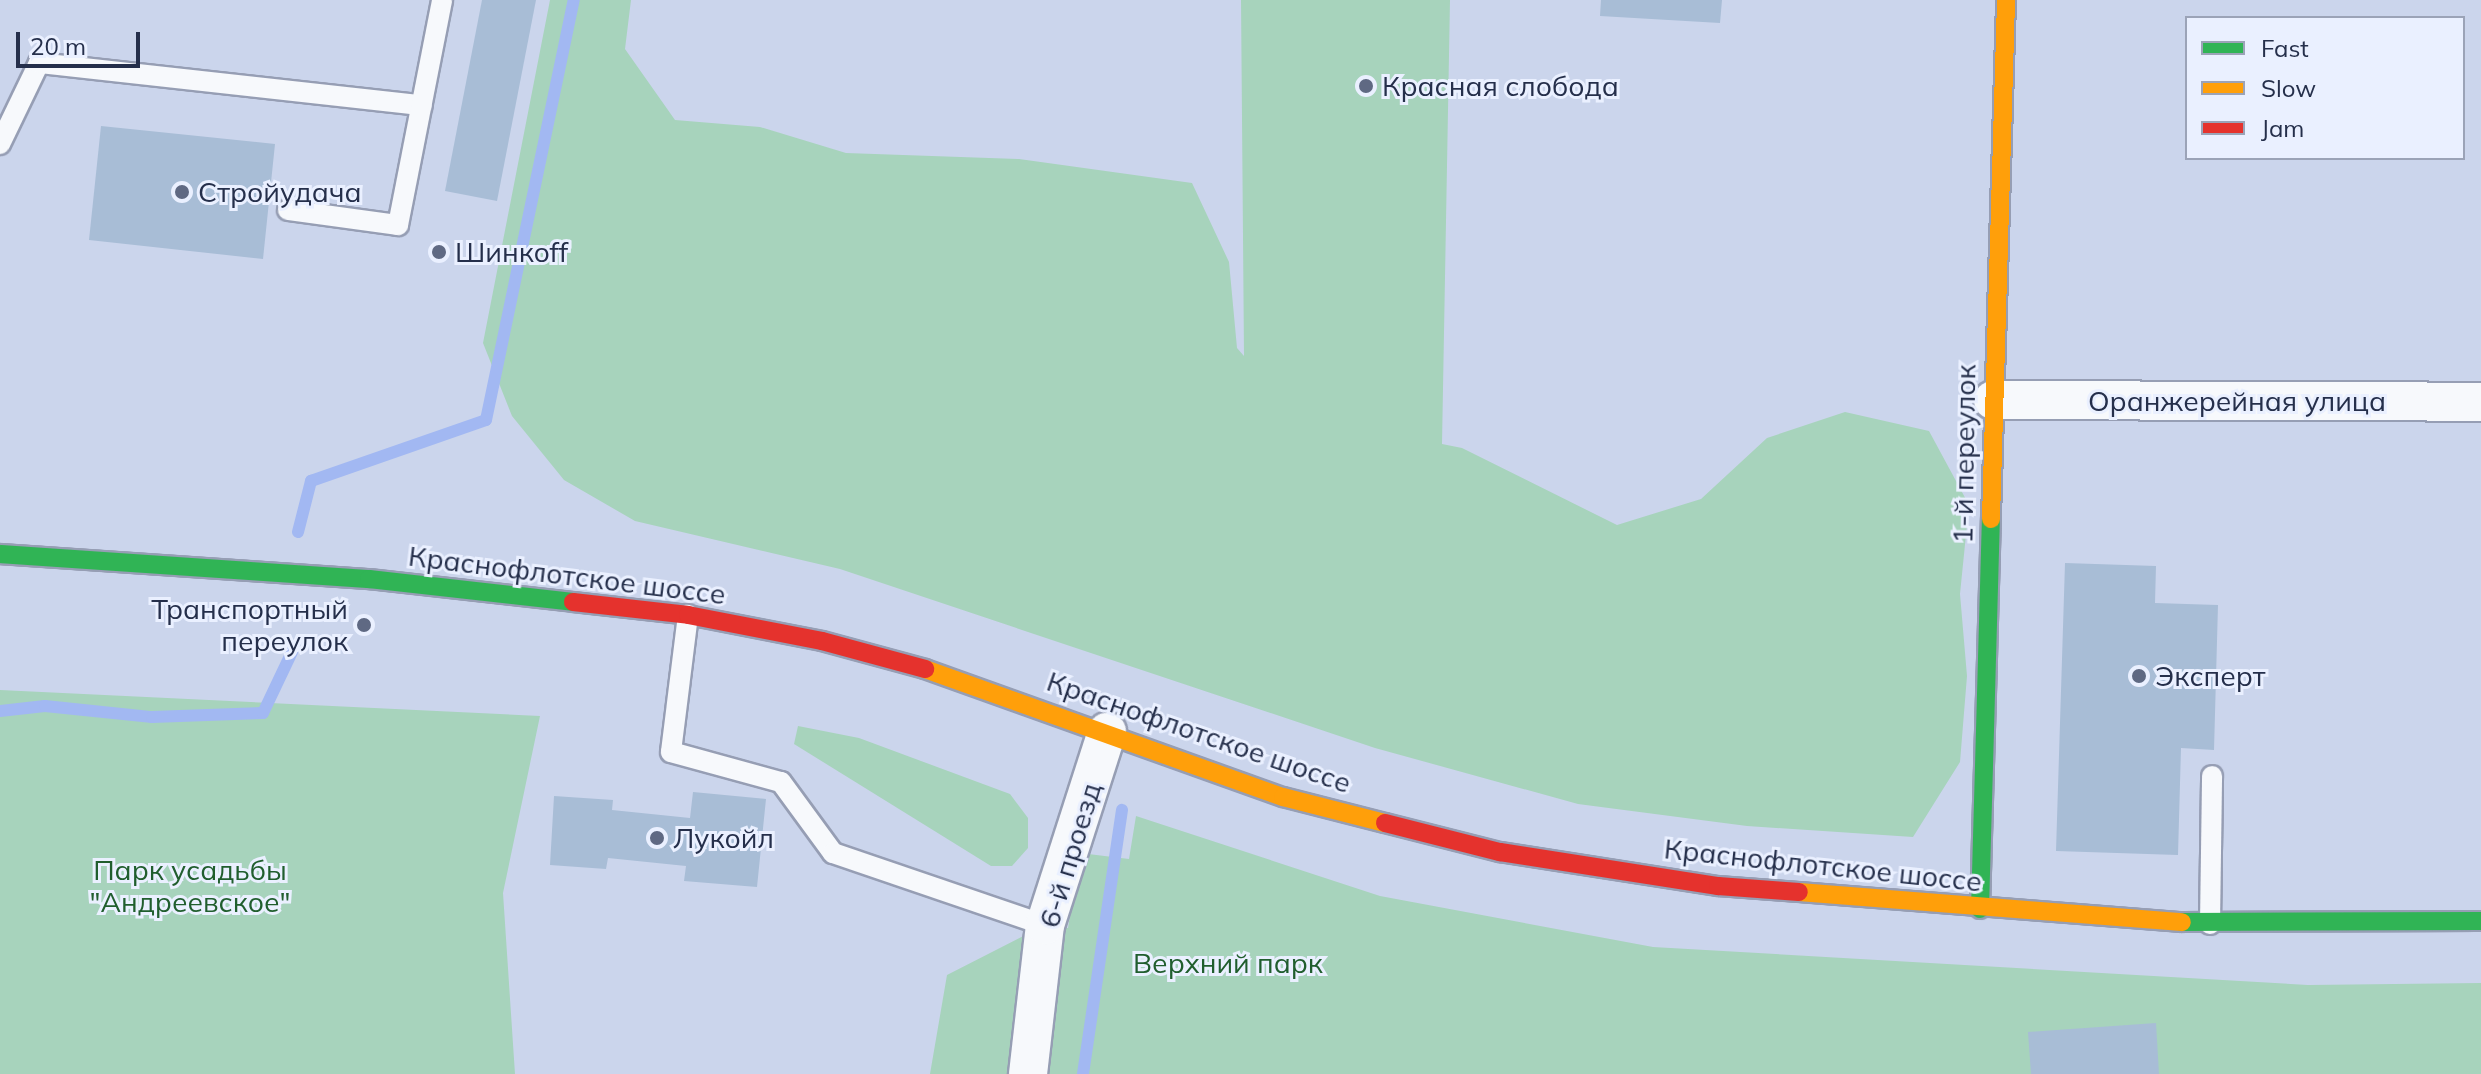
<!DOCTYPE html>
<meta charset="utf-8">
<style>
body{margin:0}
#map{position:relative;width:2481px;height:1074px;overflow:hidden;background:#cbd5ec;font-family:Mulish,sans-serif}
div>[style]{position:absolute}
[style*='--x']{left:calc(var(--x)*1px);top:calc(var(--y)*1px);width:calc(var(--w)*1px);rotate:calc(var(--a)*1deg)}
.green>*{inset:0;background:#a7d3bc}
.stream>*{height:12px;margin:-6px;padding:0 6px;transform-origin:6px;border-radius:6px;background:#a2b8f2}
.building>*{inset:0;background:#a8bdd6}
.roads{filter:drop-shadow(2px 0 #969eb4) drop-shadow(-2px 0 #969eb4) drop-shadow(0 2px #969eb4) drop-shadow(0 -2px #969eb4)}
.lane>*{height:20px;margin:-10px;padding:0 10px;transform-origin:10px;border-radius:10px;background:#f7f9fc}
.street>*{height:38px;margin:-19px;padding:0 19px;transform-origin:19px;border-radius:19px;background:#f7f9fc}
.fast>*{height:18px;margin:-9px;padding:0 9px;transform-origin:9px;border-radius:9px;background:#30b455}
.slow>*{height:18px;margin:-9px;padding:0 9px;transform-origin:9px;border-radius:9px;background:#ff9f0a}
.jam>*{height:18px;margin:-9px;padding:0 9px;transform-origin:9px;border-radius:9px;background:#e5322d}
.dots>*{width:22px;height:22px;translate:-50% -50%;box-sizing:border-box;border:4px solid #eaf0ff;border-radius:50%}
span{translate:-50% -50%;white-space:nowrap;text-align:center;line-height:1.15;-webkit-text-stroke:6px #eaf0ff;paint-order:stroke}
.poi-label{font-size:28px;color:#252f4b}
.left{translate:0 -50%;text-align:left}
.right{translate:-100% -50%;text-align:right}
.street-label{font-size:28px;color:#252f4b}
.park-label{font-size:28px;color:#205e2e}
.legend{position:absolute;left:2185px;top:16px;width:280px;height:144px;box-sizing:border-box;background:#eaf0ff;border:2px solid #9ba3b7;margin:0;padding:10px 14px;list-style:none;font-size:24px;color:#252f4b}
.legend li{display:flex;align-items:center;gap:16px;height:40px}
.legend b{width:40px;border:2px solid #9ba3b7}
.scale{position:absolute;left:16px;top:32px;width:124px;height:36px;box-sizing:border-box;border:4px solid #252f4b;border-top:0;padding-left:10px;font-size:24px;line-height:28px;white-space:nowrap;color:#252f4b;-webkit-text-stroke:6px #eaf0ff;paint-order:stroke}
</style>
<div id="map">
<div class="green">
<div style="clip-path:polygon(550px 0,631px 0,625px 49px,675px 120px,760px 127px,846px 153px,1019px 159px,1192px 183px,1229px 262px,1237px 348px,1244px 356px,1241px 0,1450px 0,1442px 444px,1462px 448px,1617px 525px,1701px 499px,1767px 438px,1845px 412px,1929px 431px,1969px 505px,1960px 594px,1967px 676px,1960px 762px,1913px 837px,1747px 826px,1578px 804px,1375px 748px,840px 569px,635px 521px,564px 480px,512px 416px,483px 343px)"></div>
<div style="clip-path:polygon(0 690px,540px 716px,503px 893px,515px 1074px,0 1074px)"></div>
<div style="clip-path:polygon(798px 726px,859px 738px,1010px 794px,1028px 818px,1028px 848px,1012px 866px,991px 866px,794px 744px)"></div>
<div style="clip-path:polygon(1136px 816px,1380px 896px,1653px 947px,2308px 985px,2481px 983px,2481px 1074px,930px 1074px,947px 975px,1045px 925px,1068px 928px,1080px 853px,1129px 859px)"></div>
</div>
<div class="stream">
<div style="--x:298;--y:532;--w:53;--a:-75.7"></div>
<div style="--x:311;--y:481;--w:185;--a:-19.2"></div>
<div style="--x:486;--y:420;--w:429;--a:-78.2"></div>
<div style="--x:0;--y:711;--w:45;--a:-6.3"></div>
<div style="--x:45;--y:706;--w:108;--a:5.9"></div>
<div style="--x:152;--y:717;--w:111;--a:-2.1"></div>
<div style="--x:263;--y:713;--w:68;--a:-64.6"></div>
<div style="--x:1083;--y:1074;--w:267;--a:-81.6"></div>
</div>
<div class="building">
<div style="clip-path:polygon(482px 0,536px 0,497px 201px,445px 191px)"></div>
<div style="clip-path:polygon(1601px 0,1722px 0,1720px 23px,1600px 16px)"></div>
<div style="clip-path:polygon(101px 126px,275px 144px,263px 259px,89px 240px)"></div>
<div style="clip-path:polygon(2065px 563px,2156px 566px,2155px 603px,2218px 605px,2214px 750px,2181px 748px,2178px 855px,2056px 851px)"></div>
<div style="clip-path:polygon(693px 792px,766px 799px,757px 887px,684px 881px,686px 866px,608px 858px,606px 869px,550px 865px,554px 796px,613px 800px,612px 810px,690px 818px)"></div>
<div style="clip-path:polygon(2156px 1023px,2159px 1074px,2031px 1074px,2028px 1032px)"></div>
</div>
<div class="roads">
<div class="lane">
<div style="--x:0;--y:144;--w:90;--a:-64.3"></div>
<div style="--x:39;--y:63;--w:385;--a:6.3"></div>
<div style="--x:288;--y:210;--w:111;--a:7.8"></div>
<div style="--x:398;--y:225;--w:229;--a:-78.9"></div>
<div style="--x:688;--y:615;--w:138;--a:97.1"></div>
<div style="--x:671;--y:752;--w:114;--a:15.3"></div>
<div style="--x:781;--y:782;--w:88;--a:53.8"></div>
<div style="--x:833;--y:853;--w:224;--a:18.8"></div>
<div style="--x:2210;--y:924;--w:148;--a:-89.2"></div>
</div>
<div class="street">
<div style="--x:1993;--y:400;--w:488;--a:0.2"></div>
<div style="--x:1028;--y:1074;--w:150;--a:-83.5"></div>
<div style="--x:1045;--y:925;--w:203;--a:-72.2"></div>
</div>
<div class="fast">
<div style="--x:0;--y:554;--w:370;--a:3.9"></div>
<div style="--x:369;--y:579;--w:205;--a:6.4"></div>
<div style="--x:1980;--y:909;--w:390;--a:-88.4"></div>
<div style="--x:2182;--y:922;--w:299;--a:-0.2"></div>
</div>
<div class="slow">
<div style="--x:1991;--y:519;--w:519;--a:-88.34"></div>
<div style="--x:925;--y:669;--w:380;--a:19.7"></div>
<div style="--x:1283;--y:797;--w:105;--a:14.3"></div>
<div style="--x:1799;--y:892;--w:384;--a:4.5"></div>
</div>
<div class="jam">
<div style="--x:573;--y:602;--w:116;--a:6.4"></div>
<div style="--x:688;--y:615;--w:136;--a:11"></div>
<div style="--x:822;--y:641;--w:107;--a:15.2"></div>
<div style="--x:1385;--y:823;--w:119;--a:14.2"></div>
<div style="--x:1500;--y:852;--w:221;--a:8.9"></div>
<div style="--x:1718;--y:886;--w:81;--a:4.2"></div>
</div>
</div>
<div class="dots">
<div style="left:1366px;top:86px;background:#5f6983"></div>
<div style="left:182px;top:192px;background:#5f6983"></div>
<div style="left:439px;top:252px;background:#5f6983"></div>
<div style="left:364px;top:625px;background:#5f6983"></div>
<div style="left:2139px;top:676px;background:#5f6983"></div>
<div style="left:657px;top:838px;background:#5f6983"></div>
</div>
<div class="poi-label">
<span class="left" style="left:1382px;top:86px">Красная слобода</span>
<span class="left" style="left:198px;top:192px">Стройудача</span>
<span class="left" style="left:455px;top:252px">Шинкoff</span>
<span class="right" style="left:348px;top:625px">Транспортный<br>переулок</span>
<span class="left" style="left:2155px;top:676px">Эксперт</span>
<span class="left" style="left:673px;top:838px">Лукойл</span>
</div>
<div class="street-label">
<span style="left:2237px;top:401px">Оранжерейная улица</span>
<span style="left:1964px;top:454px;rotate:-89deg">1-й переулок</span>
<span style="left:567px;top:575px;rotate:7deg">Краснофлотское шоссе</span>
<span style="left:1199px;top:732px;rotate:19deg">Краснофлотское шоссе</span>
<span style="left:1070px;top:855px;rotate:-73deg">6-й проезд</span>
<span style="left:1823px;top:865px;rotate:6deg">Краснофлотское шоссе</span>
</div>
<div class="park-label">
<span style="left:190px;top:886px">Парк усадьбы<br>"Андреевское"</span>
<span style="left:1228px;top:963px">Верхний парк</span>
</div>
<ul class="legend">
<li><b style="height:10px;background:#30b455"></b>Fast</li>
<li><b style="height:10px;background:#ff9f0a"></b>Slow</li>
<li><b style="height:10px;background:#e5322d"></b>Jam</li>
</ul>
<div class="scale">20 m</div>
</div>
